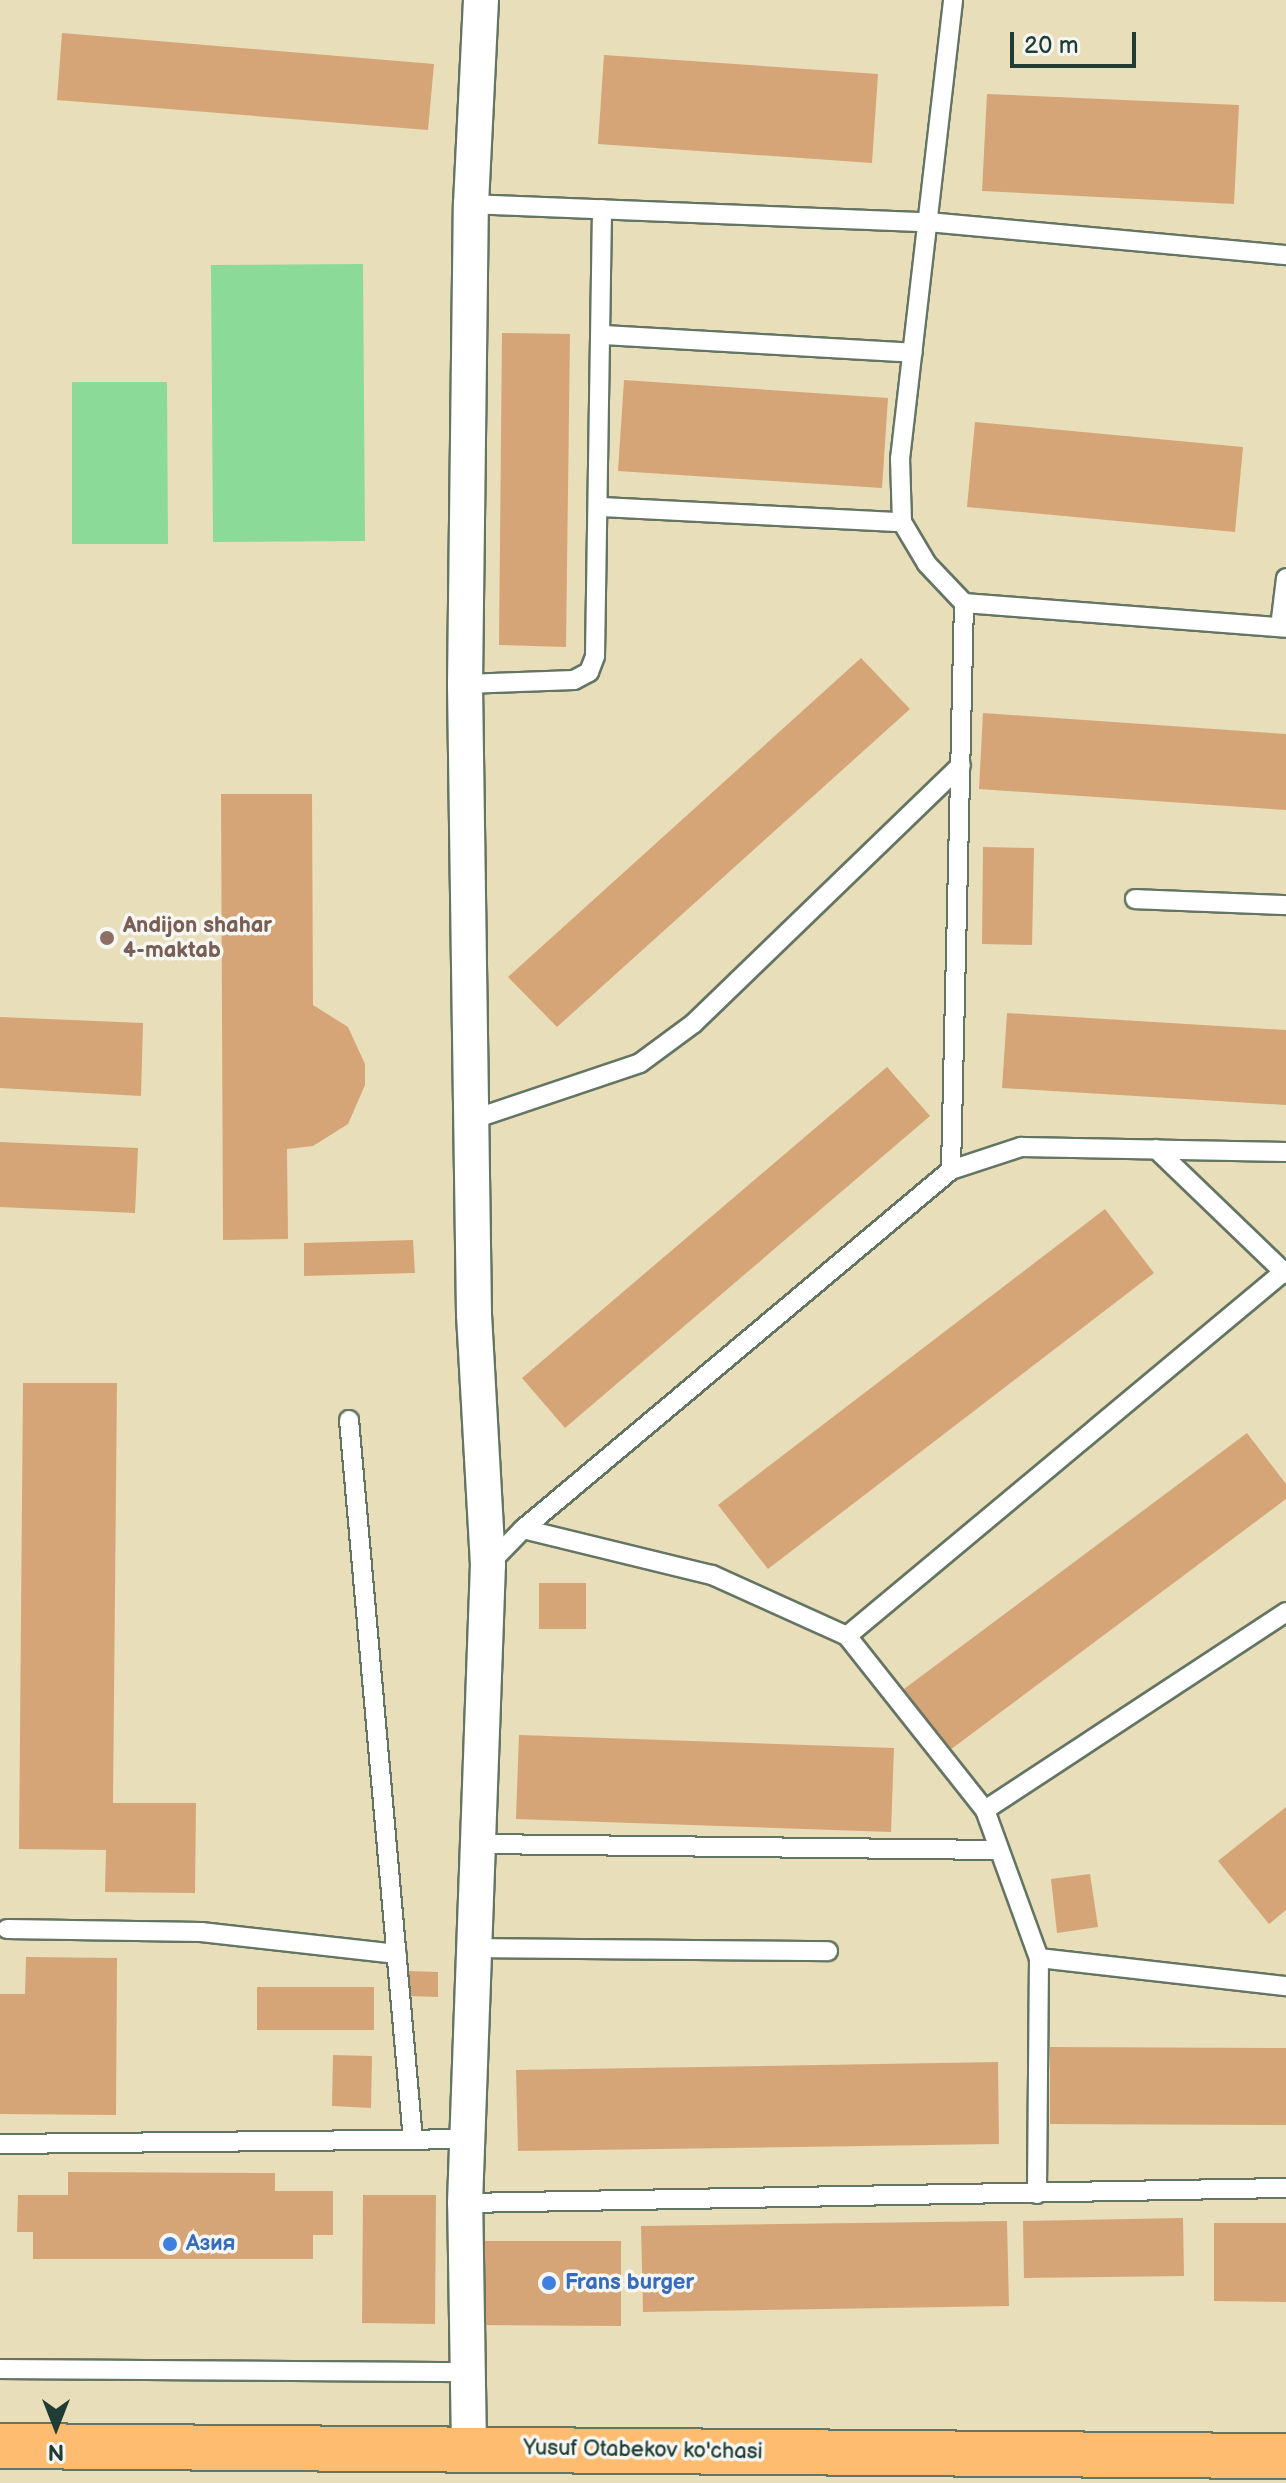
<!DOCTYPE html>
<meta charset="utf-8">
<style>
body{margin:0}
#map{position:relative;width:1286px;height:2483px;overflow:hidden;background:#e8deba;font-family:"Balsamiq Sans",sans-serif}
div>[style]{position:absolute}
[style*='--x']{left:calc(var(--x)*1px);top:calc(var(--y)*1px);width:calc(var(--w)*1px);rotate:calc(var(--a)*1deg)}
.green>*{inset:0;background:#8cda98}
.building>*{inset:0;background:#d5a577}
.roads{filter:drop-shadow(2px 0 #657563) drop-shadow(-2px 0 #657563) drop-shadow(0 2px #657563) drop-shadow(0 -2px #657563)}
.lane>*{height:18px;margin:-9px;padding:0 9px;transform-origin:9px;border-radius:9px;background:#fff}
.street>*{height:34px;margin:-17px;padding:0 17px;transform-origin:17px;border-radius:17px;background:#fff}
.primary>*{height:44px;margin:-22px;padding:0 22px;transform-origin:22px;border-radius:22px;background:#fdbc70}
.dots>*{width:22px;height:22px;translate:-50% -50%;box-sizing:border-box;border:4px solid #f6f6f2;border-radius:50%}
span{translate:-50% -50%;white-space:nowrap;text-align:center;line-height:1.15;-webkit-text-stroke:7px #f6f6f2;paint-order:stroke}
.education-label{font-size:22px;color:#785e54;font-weight:700}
.left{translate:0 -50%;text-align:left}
.shop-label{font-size:22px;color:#366cbe;font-weight:700}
.street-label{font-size:22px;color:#1f3d34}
.north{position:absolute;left:16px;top:2387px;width:80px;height:80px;-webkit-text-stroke:6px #f6f6f2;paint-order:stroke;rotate:180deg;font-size:22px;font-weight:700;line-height:32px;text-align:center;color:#1f3d34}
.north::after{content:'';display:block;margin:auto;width:28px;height:36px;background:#1f3d34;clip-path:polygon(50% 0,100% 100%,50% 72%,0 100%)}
.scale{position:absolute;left:1010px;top:32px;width:126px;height:36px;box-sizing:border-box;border:4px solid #1f3d34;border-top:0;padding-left:10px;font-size:24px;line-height:28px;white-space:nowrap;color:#1f3d34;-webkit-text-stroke:6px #f6f6f2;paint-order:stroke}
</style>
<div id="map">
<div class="green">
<div style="clip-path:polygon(363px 264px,365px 541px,213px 542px,211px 265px)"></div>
<div style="clip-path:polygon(72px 382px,167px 382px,168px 544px,72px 544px)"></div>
</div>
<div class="building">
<div style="clip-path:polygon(62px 33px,434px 64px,428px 130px,57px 100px)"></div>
<div style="clip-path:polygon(604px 55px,878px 74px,872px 163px,598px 144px)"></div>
<div style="clip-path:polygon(987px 94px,1239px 105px,1234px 204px,982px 191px)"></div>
<div style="clip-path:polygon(502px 333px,570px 334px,566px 647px,499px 645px)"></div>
<div style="clip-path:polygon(624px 380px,888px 398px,882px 488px,618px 471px)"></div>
<div style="clip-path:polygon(975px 422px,1243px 447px,1235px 532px,967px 507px)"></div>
<div style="clip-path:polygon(861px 658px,910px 709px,557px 1027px,508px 977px)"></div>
<div style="clip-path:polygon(983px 713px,1286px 734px,1286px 810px,979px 789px)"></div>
<div style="clip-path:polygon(221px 794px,312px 794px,313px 1005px,348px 1027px,365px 1064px,365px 1085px,348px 1124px,313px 1146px,287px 1149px,288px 1239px,223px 1240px)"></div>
<div style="clip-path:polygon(983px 847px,1034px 848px,1032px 945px,982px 944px)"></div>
<div style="clip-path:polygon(1007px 1013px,1286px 1030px,1286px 1105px,1002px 1088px)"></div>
<div style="clip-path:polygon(0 1017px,143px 1023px,141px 1096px,0 1088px)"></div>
<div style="clip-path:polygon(887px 1067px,930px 1116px,565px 1428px,522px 1378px)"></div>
<div style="clip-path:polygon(0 1142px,138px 1148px,135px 1213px,0 1207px)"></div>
<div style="clip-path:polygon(1105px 1209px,1154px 1273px,768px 1569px,718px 1505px)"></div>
<div style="clip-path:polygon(413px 1240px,415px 1273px,304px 1276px,304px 1243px)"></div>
<div style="clip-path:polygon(23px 1383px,117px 1383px,113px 1803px,196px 1803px,195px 1893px,105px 1892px,106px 1850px,19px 1849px)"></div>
<div style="clip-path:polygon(1247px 1433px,1286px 1484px,1286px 1499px,950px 1750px,904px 1689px)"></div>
<div style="clip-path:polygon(539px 1583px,586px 1583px,586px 1629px,539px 1629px)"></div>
<div style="clip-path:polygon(519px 1735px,894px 1748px,891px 1832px,516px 1819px)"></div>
<div style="clip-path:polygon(1286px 1807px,1286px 1910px,1269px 1924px,1218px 1861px)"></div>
<div style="clip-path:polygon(1090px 1874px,1098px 1927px,1057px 1933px,1051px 1879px)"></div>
<div style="clip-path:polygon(26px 1957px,117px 1958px,116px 2115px,0 2114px,0 1994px,25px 1994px)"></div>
<div style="clip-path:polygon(409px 1971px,438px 1972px,438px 1997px,409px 1996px)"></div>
<div style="clip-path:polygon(257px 1987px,374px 1987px,374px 2030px,257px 2030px)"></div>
<div style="clip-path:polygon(1050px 2047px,1286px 2048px,1286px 2125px,1050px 2124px)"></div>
<div style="clip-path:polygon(333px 2055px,372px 2056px,371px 2108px,332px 2106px)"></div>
<div style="clip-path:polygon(998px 2062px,999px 2144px,518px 2151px,516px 2070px)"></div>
<div style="clip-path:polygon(68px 2172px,275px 2173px,275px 2191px,333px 2191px,333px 2235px,313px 2235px,313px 2259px,33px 2259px,33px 2232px,17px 2232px,18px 2195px,68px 2195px)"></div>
<div style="clip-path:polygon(363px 2195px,436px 2195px,435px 2324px,362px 2323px)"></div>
<div style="clip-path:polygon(1183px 2218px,1184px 2276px,1024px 2278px,1023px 2221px)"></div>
<div style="clip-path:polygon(1007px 2221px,1009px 2306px,643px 2312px,641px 2226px)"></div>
<div style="clip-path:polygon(1214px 2223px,1286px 2223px,1286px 2302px,1214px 2301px)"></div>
<div style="clip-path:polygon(476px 2241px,621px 2241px,621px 2326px,476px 2325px)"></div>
</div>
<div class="roads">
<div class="lane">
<div style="--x:471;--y:204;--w:458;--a:2.3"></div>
<div style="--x:929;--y:222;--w:359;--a:5.3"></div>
<div style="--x:604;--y:335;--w:309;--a:3.3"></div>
<div style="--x:601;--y:507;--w:301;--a:2.9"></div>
<div style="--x:964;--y:603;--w:323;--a:4.4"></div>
<div style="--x:1280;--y:627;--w:49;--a:-83"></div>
<div style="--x:465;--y:684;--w:109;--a:-2.1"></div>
<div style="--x:574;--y:680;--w:17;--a:-28"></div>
<div style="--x:589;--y:672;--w:17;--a:-69"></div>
<div style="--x:595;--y:656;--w:447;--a:-89.1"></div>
<div style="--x:1135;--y:899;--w:151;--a:2.3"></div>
<div style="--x:471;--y:1120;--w:178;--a:-18.6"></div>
<div style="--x:640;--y:1063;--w:67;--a:-36.5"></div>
<div style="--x:694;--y:1023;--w:371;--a:-44"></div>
<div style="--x:1156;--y:1149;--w:180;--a:43.9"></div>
<div style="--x:951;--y:1170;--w:567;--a:-88.69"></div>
<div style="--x:964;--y:603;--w:54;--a:-133.5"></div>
<div style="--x:927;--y:564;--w:49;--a:-120.8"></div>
<div style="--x:902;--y:522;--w:63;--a:-91.8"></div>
<div style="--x:900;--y:459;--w:462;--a:-83.4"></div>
<div style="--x:349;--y:1420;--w:723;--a:84.92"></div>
<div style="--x:523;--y:1529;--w:195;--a:13.7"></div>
<div style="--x:712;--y:1575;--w:148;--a:24.3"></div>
<div style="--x:847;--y:1636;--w:222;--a:51.6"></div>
<div style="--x:985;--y:1810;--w:158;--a:70"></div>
<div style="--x:1039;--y:1958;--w:236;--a:90.5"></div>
<div style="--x:488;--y:1565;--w:50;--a:-45.8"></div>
<div style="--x:523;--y:1529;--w:559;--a:-39.99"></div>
<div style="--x:951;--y:1170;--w:74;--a:-18.2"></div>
<div style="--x:1021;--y:1147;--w:265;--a:1.1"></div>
<div style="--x:847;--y:1636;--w:572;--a:-39.82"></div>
<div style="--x:985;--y:1810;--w:360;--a:-33.3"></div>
<div style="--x:478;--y:1844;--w:521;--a:0.66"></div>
<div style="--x:7;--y:1929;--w:194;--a:0.9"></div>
<div style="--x:201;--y:1932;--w:197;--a:6.4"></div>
<div style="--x:474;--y:1948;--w:354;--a:0.5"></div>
<div style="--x:1039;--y:1958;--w:249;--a:6.5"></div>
<div style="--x:0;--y:2144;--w:467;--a:-0.6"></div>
<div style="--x:465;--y:2203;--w:821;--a:-1.05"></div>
<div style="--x:0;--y:2369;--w:468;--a:0.4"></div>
</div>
<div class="street">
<div style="--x:469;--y:2448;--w:245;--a:-90.9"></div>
<div style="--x:465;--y:2203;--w:638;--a:-87.94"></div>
<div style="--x:488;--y:1565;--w:251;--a:-93.2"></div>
<div style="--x:474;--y:1314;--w:630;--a:-90.82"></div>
<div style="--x:465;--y:684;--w:480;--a:-89.3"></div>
<div style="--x:471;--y:204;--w:204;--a:-87.2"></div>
</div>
<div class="primary">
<div style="--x:0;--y:2446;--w:1286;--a:0.45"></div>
</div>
</div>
<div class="dots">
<div style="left:107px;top:938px;background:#8d6e63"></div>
<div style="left:170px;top:2244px;background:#3f7fe0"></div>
<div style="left:549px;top:2283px;background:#3f7fe0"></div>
</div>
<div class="education-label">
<span class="left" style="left:123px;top:938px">Andijon shahar<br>4-maktab</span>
</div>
<div class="shop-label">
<span class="left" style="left:186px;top:2244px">Азия</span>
<span class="left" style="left:565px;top:2283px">Frans burger</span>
</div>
<div class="street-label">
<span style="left:643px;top:2450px;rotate:1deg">Yusuf Otabekov ko'chasi</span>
</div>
<div class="north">N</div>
<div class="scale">20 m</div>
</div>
